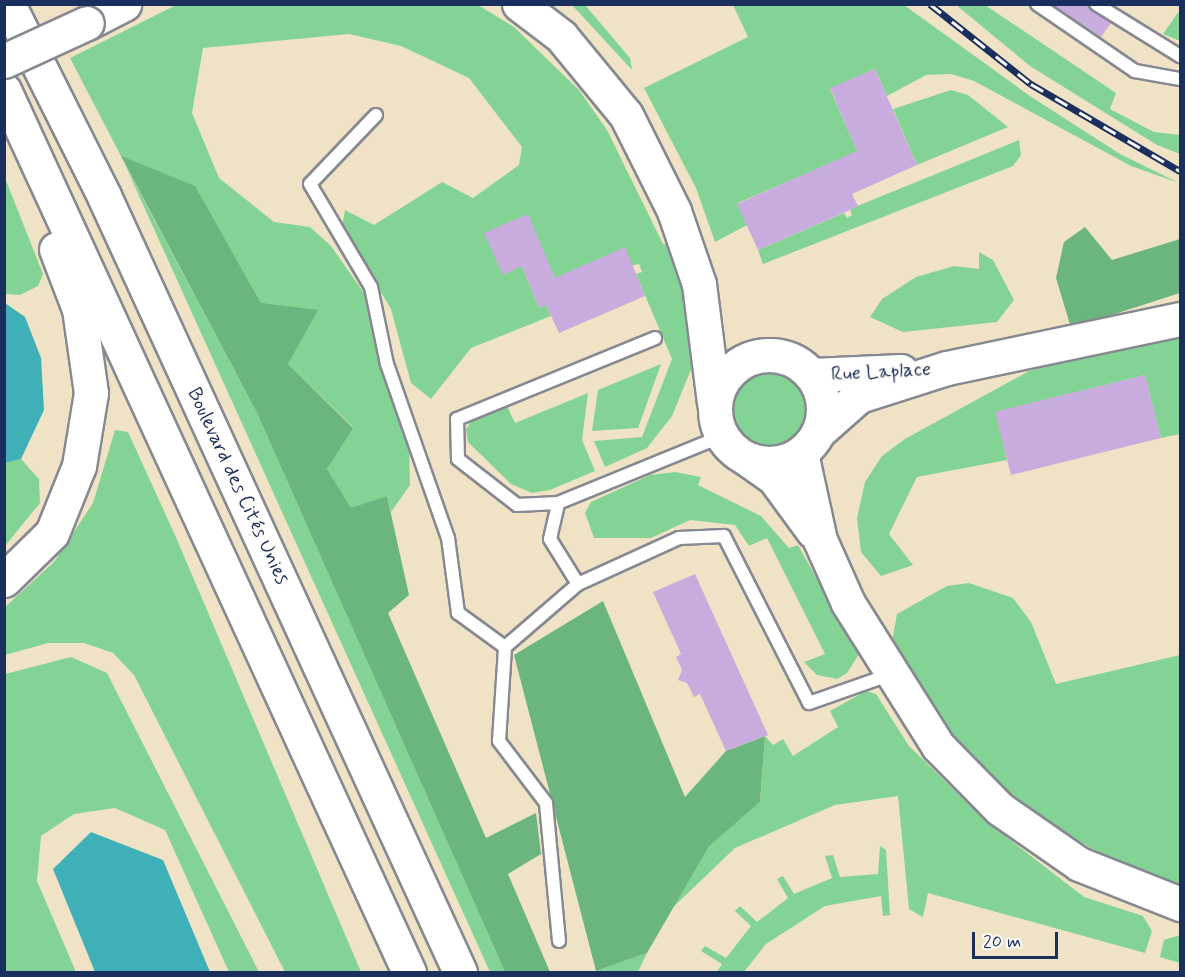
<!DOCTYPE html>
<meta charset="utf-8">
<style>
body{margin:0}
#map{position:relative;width:1185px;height:977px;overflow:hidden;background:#f0e3c5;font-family:Mynerve,sans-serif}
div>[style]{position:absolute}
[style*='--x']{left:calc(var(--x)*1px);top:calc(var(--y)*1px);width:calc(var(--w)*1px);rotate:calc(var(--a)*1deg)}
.green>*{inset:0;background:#83d494}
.round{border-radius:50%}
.forest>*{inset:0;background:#6ab67e}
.water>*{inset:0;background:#3fb0b8}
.building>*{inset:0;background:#c8acdd}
.roads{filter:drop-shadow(2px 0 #868992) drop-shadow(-2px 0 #868992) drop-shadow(0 2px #868992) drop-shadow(0 -2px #868992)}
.lane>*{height:12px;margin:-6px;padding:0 6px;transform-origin:6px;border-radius:6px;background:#fff}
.secondary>*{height:33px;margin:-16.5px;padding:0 16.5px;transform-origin:16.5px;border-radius:16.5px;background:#fff}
.secondary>.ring{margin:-16.5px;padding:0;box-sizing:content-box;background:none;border:33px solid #fff;border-radius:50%}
.primary>*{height:33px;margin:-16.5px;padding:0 16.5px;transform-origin:16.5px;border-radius:16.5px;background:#fff}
.highway>*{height:33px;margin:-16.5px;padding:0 16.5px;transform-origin:16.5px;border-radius:16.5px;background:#fff}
.rail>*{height:7px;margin-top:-3.5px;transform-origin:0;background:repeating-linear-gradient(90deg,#fdfcf7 0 14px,#1b2f5e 0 28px);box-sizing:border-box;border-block:2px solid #1b2f5e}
.bridges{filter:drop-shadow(2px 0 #868992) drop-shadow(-2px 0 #868992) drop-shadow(0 2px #868992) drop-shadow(0 -2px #868992)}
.highway-bridge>*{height:33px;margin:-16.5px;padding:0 16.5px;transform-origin:16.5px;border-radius:16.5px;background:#fff}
span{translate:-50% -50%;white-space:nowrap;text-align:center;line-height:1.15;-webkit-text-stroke:4.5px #fdfcf7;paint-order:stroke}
.street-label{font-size:20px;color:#1b2f5e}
.frame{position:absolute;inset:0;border:6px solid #1b2f5e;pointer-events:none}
.scale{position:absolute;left:972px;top:932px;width:86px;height:27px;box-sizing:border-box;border:3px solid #1b2f5e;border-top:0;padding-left:8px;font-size:18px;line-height:21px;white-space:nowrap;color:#1b2f5e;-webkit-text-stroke:4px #fdfcf7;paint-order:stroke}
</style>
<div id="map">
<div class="green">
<div style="clip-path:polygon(176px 5px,478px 5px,514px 27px,579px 90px,607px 130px,663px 244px,676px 247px,688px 293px,694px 362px,672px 416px,647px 448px,605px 467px,594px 441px,642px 437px,672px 359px,636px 274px,642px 272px,639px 264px,538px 286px,529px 263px,522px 266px,539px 308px,546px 305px,551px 316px,471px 348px,431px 399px,411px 383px,391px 309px,342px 227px,345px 210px,374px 225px,442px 182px,473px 198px,519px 165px,522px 147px,469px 78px,401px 46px,349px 34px,203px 48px,192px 113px,219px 178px,274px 222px,310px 227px,331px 246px,364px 293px,409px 446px,410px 485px,391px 512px,387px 496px,351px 509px,327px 469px,353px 427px,288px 364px,261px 303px,195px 187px,121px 157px,257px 413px,505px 972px,490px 972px,121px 156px,70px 58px)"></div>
<div style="clip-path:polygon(572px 5px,585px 5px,630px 58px,632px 70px)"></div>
<div style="clip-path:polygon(733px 5px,904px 5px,1030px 96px,1120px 154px,1179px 183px,1131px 166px,974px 81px,951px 74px,926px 75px,887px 96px,875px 69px,830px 89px,862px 162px,840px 159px,738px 203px,747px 225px,715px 242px,696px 188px,644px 88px,748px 37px)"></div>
<div style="clip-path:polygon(956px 5px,985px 5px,1116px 93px,1110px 109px,1154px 132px,1180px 135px,1180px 154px,1157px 145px,1030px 66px)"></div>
<div style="clip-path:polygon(1180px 10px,1180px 41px,1163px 34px)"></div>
<div style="clip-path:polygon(951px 90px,968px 95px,1008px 127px,917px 165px,893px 109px)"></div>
<div style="clip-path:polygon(1019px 140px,1021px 155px,1013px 166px,763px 264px,758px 250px,844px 213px,847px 218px,852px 215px,850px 209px)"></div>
<div style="clip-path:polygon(5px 178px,43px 274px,38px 286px,20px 295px,5px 294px)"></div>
<div style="clip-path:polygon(979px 252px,993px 260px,1014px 300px,997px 322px,903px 332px,870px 317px,882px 299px,916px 277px,954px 266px,979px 269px)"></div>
<div style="clip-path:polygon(1180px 335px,1180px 434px,1161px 438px,1145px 375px,996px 412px,1007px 460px,917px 477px,889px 534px,913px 565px,881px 576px,861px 552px,857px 518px,865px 482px,882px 456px,905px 439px,1029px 371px)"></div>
<div style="clip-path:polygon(661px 364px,638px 428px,592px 431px,598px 390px)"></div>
<div class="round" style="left:720px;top:366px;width:92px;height:92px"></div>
<div style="clip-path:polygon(588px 393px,582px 440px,595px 471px,550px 490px,532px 493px,511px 484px,468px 442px,466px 429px,473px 419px,507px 406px,515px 423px)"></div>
<div style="clip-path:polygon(115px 430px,128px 432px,175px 535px,361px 972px,285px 972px,134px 675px,113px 653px,84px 643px,48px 643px,5px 655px,5px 607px,54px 562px,93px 503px)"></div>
<div style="clip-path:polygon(21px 459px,39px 479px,40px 503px,5px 546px,5px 463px)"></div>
<div style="clip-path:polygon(675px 472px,701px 477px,698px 485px,761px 516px,789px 548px,798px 545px,859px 654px,847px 673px,837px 679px,817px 675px,804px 662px,825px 654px,767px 538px,749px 546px,735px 525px,690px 520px,651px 538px,594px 538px,585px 513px,591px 502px,650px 475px)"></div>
<div style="clip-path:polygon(969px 583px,1013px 598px,1031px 622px,1056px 684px,1180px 655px,1180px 886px,1109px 859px,1026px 808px,967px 753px,910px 675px,892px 641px,897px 614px,947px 586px)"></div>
<div style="clip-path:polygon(71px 657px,107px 673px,259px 972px,229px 972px,165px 830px,115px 808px,74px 814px,41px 836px,37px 881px,76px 972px,5px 972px,5px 674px)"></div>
<div style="clip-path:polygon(866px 691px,876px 694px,909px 746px,987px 822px,1084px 897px,1143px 916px,1152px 931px,1145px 953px,928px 893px,923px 917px,909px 909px,898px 796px,835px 805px,735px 848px,667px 913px,709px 845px,760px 802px,765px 736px,773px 745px,783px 739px,793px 756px,838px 727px,830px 711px)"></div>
<div style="clip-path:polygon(880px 846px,886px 850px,890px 915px,883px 916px,881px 896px,825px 906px,766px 944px,744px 972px,717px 972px,722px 964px,701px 951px,705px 946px,726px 958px,751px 926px,735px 911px,740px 906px,757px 922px,788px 898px,777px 879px,783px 876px,794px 894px,832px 878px,825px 856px,833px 855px,840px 877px,878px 874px)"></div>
<div style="clip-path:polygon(1180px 935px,1180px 963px,1160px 957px,1164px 940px)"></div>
<div style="clip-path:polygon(647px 953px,638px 972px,591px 972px,596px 971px)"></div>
</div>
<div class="forest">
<div style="clip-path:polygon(121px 156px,195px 186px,261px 303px,318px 310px,288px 364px,353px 428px,327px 469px,351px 508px,387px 496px,409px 595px,388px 613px,486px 838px,536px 813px,541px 854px,508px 874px,550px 972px,505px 972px,257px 413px)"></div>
<div style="clip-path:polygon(1085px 227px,1112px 260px,1180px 239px,1180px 293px,1071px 328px,1056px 278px,1064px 242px)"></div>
<div style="clip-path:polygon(603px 601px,685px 797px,726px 751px,765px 736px,760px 802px,709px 846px,647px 953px,596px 971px,514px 655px)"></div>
</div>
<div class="water">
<div style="clip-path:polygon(5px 303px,25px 317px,41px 358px,44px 410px,21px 459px,5px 463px)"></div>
<div style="clip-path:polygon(91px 832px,163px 860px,210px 972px,95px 972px,53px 869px)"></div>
</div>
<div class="building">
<div style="clip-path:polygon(1052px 4px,1088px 4px,1111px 23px,1101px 37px)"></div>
<div style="clip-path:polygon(875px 69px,917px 165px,852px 194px,858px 206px,850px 210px,758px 250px,737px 204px,857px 151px,830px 88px)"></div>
<div style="clip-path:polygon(528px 214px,555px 278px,625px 247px,645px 296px,559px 333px,546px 305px,539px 308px,522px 266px,503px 275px,484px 233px)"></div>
<div style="clip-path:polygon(1145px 375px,1161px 438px,1011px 475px,995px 412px)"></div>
<div style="clip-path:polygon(695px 574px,768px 735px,726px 751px,700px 694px,694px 697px,687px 683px,678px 680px,682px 670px,676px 657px,681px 654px,653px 592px)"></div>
</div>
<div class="roads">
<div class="lane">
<div style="--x:1037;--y:4;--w:119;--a:34.4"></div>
<div style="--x:1135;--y:71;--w:46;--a:10.1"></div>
<div style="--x:1096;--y:4;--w:99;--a:31.8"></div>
<div style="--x:376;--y:115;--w:95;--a:133.7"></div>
<div style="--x:310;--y:184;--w:120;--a:59.4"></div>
<div style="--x:371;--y:287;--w:79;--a:78.3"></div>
<div style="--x:387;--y:364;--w:184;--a:70.7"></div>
<div style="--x:448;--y:538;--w:76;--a:82.4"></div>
<div style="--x:458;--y:613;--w:58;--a:35.9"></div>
<div style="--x:558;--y:503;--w:41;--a:177.2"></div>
<div style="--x:517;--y:505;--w:75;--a:-142.1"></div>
<div style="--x:458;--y:459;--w:40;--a:-91.4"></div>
<div style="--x:457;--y:419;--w:214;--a:-22.2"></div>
<div style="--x:578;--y:584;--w:53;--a:-121.9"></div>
<div style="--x:550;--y:539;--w:37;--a:-77"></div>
<div style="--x:558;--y:503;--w:177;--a:-22.2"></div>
<div style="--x:559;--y:941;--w:139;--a:-95.4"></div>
<div style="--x:546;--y:803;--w:78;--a:-127.2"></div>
<div style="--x:499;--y:741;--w:94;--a:-86.3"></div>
<div style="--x:505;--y:647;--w:96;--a:-40.8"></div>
<div style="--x:578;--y:584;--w:111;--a:-24.5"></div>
<div style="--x:679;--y:538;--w:45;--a:-2.5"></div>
<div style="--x:724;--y:536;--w:187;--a:63"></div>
<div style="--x:809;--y:703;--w:85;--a:-19.3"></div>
</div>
<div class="secondary">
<div class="ring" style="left:715px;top:355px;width:75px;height:75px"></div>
<div style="--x:812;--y:375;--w:89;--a:-2.6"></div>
<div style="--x:818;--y:432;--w:55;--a:-41.3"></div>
<div style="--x:859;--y:396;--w:92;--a:-17.7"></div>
<div style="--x:947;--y:368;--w:238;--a:-11.9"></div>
<div style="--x:801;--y:453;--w:89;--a:77.7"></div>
<div style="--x:820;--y:540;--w:69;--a:66"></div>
<div style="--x:848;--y:603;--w:169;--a:57.8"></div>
<div style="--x:938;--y:746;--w:88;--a:45.5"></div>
<div style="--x:1000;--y:809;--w:96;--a:34.8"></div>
<div style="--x:1079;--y:864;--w:109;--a:21.6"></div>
<div style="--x:747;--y:459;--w:33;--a:35"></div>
<div style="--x:774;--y:478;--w:66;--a:53.7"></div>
</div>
<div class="primary">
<div style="--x:8;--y:4;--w:215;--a:63.4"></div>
<div style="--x:104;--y:196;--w:854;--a:65.36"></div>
</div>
<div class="highway">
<div style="--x:519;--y:4;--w:53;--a:37.3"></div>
<div style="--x:561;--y:36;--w:102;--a:50.6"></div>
<div style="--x:626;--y:115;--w:107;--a:63.4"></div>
<div style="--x:674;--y:211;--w:77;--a:71.1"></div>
<div style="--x:699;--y:284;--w:120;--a:82.8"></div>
<div style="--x:87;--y:23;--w:42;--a:-27.2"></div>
<div style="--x:4;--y:90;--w:971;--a:65.34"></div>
<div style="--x:4;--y:580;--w:67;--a:-44.4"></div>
<div style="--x:52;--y:533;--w:72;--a:-68.1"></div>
<div style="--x:79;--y:466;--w:74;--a:-80.7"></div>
<div style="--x:91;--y:393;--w:85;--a:-98.1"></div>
<div style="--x:79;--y:309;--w:64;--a:-111"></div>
</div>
</div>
<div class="rail">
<div style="--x:930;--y:4;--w:129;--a:38.4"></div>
<div style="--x:1031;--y:84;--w:173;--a:30.3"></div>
</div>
<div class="bridges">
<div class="highway-bridge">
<div style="--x:4;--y:61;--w:91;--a:-24.6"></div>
</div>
</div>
<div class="street-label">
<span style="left:881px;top:372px;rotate:-3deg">Rue Laplace</span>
<span style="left:238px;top:486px;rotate:65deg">Boulevard des Cités Unies</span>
</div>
<div class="frame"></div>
<div class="scale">20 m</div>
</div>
